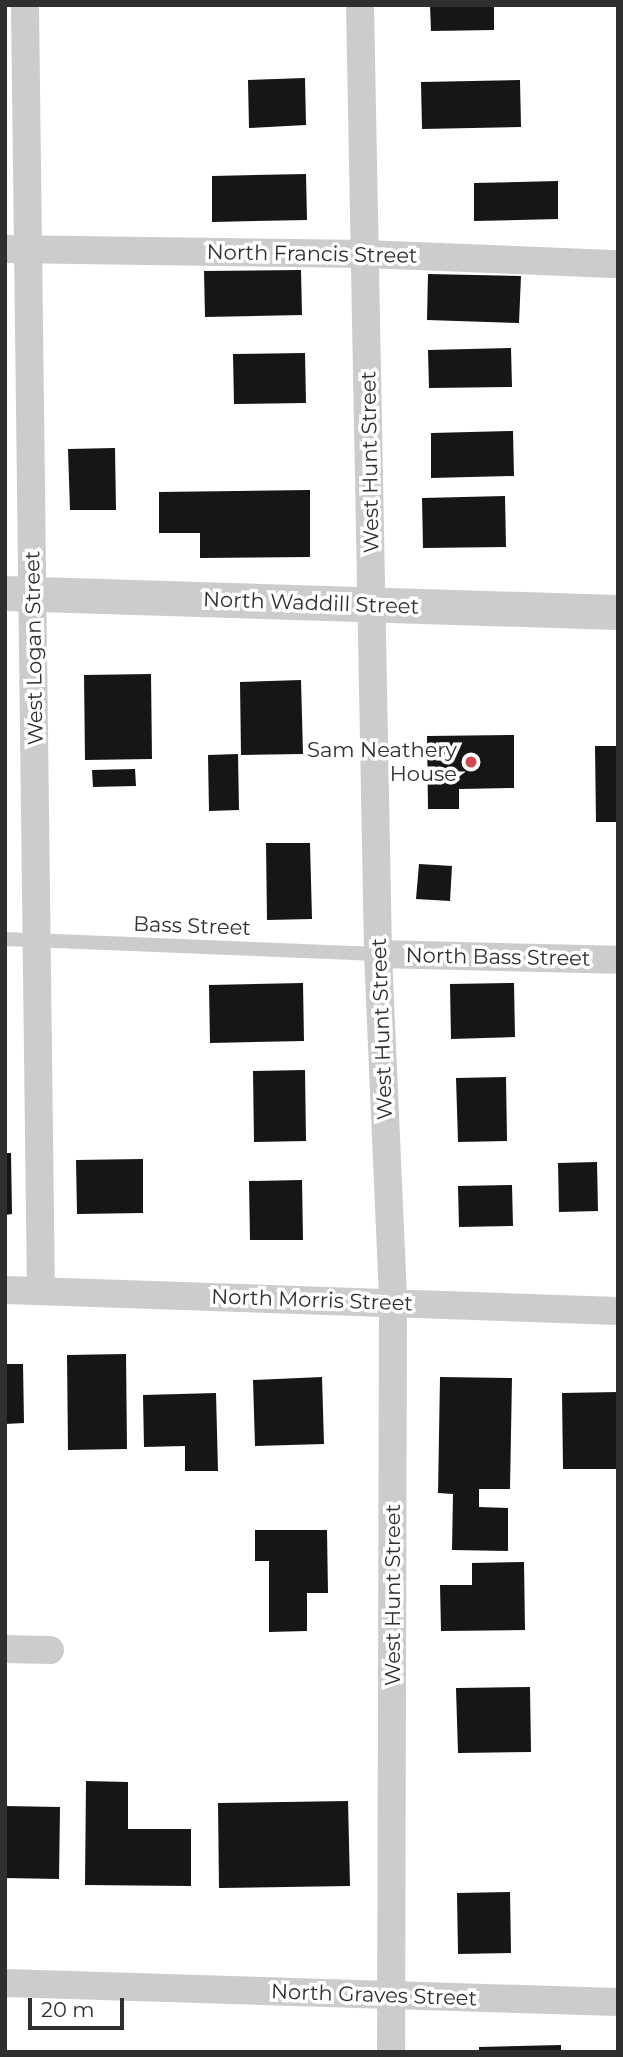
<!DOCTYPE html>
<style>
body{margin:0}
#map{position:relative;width:623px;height:2057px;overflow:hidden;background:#fff;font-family:Montserrat,sans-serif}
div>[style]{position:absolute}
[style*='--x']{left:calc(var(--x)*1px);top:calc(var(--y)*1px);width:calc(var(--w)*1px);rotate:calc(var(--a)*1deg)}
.building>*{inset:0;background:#161616}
.service>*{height:14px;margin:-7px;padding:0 7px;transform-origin:7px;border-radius:7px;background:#ccc}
.minor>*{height:28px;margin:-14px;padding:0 14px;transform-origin:14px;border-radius:14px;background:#ccc}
.tertiary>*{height:35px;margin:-17.5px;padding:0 17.5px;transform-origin:17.5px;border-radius:17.5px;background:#ccc}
.dots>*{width:19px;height:19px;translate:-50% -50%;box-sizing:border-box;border:4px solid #fff;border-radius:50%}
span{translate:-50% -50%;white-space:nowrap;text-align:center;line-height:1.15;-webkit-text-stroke:7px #fff;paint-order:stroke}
.street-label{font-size:21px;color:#2f2f2f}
.poi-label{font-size:21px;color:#2f2f2f}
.right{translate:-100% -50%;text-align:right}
.frame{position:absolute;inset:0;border:7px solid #2f2f2f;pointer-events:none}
.scale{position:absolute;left:28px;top:1998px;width:96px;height:32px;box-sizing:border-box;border:4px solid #2f2f2f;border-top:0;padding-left:9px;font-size:21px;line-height:24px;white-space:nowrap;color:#2f2f2f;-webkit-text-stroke:5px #fff;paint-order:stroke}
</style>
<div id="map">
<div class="building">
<div style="clip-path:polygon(430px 5px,494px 5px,494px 30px,431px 31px)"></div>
<div style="clip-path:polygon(305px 78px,306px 125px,249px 128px,248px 80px)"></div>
<div style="clip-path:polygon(520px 80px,521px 127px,422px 129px,421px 82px)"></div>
<div style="clip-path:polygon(306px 174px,307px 220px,212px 222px,212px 176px)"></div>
<div style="clip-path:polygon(558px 181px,558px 219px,474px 221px,474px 183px)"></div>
<div style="clip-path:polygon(301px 270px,302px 315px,205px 317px,204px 271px)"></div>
<div style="clip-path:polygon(428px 274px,521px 276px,519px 323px,427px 320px)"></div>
<div style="clip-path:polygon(511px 348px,512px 387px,429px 388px,428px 350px)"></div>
<div style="clip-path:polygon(305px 353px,306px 403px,234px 404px,233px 354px)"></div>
<div style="clip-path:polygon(513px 431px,514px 476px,431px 478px,431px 433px)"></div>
<div style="clip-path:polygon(115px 448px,116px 510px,70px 510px,68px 449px)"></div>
<div style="clip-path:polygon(310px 490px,310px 557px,200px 558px,200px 533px,159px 533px,159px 492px)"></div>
<div style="clip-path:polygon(505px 496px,506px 547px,423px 548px,422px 498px)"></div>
<div style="clip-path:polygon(151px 674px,152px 759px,85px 760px,84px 675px)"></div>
<div style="clip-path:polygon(301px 680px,303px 754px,241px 755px,240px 682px)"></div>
<div style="clip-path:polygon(514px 735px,514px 788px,459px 789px,459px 809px,428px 809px,427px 736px)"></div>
<div style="clip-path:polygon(595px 746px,618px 746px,618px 822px,596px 822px)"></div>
<div style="clip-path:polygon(238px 754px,239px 810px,209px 811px,208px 755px)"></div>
<div style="clip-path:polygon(135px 769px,136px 786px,93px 787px,92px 770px)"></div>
<div style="clip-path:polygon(266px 843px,310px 843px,312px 919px,267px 920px)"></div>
<div style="clip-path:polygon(419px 864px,452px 866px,450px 901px,416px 899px)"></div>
<div style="clip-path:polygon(303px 983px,304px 1041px,210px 1043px,209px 985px)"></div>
<div style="clip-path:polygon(514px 983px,515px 1037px,451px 1039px,450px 984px)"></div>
<div style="clip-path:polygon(305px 1070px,306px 1141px,254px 1142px,253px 1071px)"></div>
<div style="clip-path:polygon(506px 1077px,507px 1141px,458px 1142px,456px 1078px)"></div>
<div style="clip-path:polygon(5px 1153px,11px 1153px,12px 1214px,5px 1215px)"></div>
<div style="clip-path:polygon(143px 1159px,143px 1213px,77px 1214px,76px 1160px)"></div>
<div style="clip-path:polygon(597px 1162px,598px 1211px,559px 1212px,558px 1163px)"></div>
<div style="clip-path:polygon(302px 1180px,303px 1240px,250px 1240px,249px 1181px)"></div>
<div style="clip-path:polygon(512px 1185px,513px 1226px,459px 1227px,458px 1186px)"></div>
<div style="clip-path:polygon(126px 1354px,127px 1449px,68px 1450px,67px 1355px)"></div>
<div style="clip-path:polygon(5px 1364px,23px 1364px,24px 1423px,5px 1424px)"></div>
<div style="clip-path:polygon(322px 1377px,324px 1444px,255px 1446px,253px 1380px)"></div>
<div style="clip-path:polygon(440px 1377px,512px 1378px,510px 1489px,479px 1489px,479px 1507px,508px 1508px,508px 1551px,452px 1550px,453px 1494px,438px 1493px)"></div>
<div style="clip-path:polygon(618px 1392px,618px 1469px,563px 1469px,562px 1393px)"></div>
<div style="clip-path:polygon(216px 1393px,218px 1471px,185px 1471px,185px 1446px,144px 1447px,143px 1395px)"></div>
<div style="clip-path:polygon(255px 1530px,327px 1530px,328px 1593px,307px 1593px,307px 1631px,269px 1632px,269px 1561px,255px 1561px)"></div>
<div style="clip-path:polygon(524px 1562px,525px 1630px,441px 1631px,440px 1585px,472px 1585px,472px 1563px)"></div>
<div style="clip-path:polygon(530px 1687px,531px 1752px,458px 1753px,456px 1688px)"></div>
<div style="clip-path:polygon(86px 1781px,128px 1782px,128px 1829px,191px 1829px,191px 1886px,85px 1885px)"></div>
<div style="clip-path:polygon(348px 1801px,350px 1886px,219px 1888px,218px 1803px)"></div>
<div style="clip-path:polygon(5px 1806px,60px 1807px,59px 1879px,5px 1878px)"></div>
<div style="clip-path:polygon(510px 1892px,511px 1953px,458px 1954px,457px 1893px)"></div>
<div style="clip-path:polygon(561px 2045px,561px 2052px,479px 2052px,479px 2047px)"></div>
</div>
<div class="service">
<div style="--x:5;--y:939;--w:373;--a:2.3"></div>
</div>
<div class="minor">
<div style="--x:25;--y:5;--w:1286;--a:89.29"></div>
<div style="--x:360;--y:5;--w:949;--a:88.91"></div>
<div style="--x:378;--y:954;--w:348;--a:87.5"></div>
<div style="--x:393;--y:1302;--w:750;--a:90.15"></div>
<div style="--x:5;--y:249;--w:360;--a:0.8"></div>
<div style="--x:365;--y:254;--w:253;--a:2.3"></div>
<div style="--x:378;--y:954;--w:240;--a:1.4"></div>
<div style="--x:5;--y:1290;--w:613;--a:1.96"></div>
<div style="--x:5;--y:1649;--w:45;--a:1.3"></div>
<div style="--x:5;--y:1983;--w:613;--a:1.78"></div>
</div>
<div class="tertiary">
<div style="--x:5;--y:593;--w:613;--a:1.78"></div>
</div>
<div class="dots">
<div style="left:471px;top:762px;background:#d0484e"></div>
</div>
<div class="street-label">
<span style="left:312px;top:254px;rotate:1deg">North Francis Street</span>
<span style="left:370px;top:462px;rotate:-91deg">West Hunt Street</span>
<span style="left:311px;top:603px;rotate:2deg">North Waddill Street</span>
<span style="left:34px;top:648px;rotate:-91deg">West Logan Street</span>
<span style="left:192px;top:926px;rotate:2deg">Bass Street</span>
<span style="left:498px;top:957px;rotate:1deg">North Bass Street</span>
<span style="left:382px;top:1029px;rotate:-92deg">West Hunt Street</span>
<span style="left:312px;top:1300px;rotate:2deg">North Morris Street</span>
<span style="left:393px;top:1595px;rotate:-90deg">West Hunt Street</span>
<span style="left:374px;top:1995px;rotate:2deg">North Graves Street</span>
</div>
<div class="poi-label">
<span class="right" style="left:457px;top:762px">Sam Neathery<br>House</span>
</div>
<div class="frame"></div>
<div class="scale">20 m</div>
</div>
